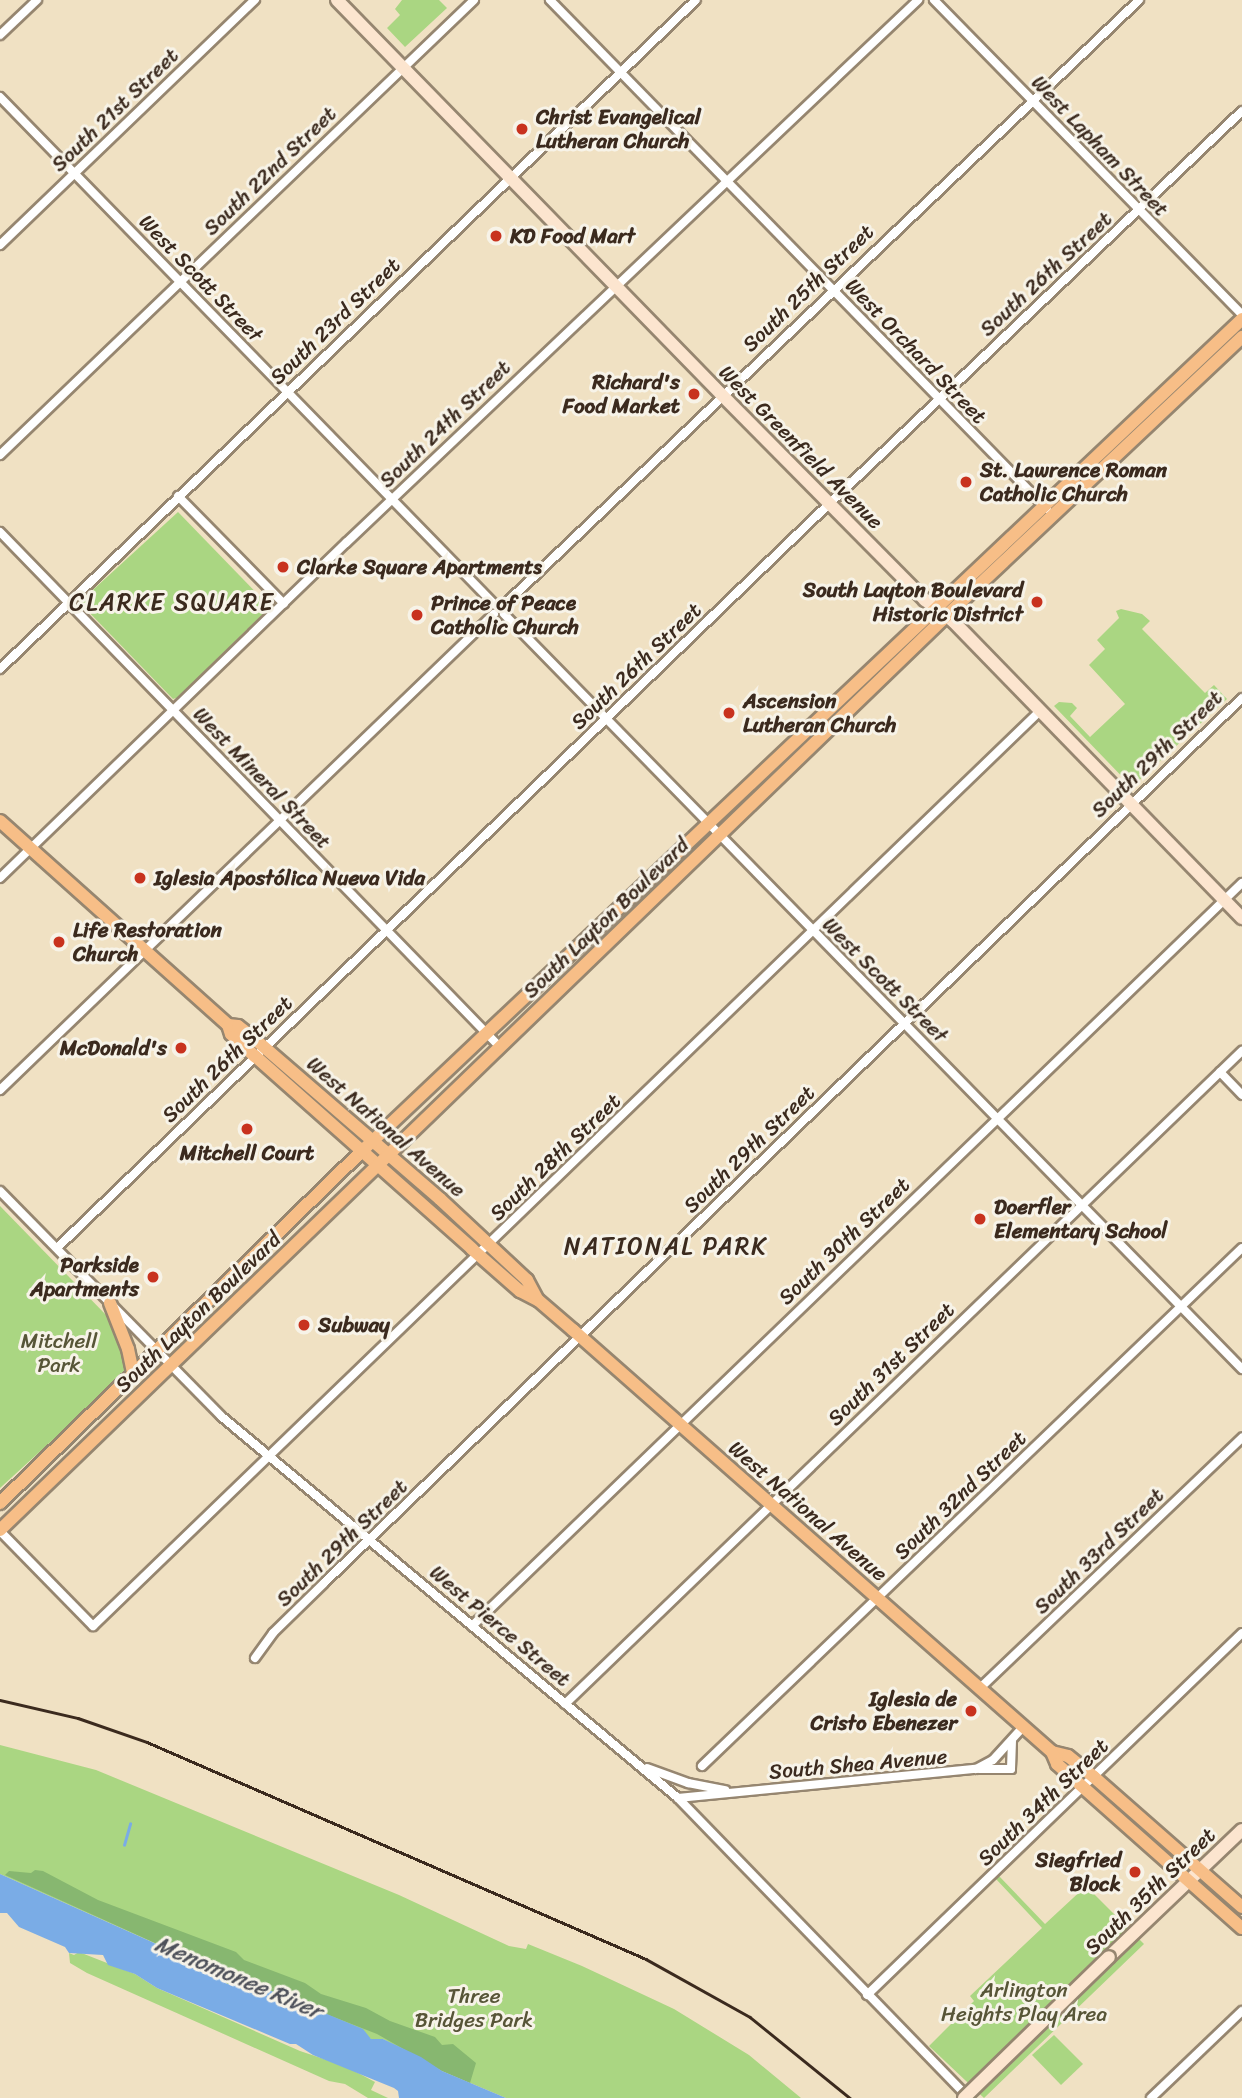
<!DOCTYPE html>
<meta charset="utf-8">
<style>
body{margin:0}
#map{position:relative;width:1242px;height:2098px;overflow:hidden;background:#f0e1c3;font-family:Sriracha,sans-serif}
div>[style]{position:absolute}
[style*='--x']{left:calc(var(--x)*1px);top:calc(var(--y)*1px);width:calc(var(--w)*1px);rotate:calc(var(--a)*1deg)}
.green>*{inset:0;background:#aad682}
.forest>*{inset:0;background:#87b770}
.water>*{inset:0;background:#7aace6}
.stream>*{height:2.5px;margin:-1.25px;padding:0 1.25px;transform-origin:1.25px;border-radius:1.25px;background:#7aace6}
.roads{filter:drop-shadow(2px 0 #968670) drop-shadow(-2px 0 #968670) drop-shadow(0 2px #968670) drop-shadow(0 -2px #968670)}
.minor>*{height:8px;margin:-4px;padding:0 4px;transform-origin:4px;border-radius:4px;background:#fff}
.secondary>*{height:12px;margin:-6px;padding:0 6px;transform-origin:6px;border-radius:6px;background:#fce5cf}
.primary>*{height:12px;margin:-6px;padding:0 6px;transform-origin:6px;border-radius:6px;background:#f7be87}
.rail>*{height:2.5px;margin:-1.25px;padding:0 1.25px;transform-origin:1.25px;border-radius:1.25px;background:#3b2a1e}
.bridges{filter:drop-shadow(2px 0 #968670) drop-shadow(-2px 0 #968670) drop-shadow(0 2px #968670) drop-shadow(0 -2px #968670)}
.secondary-bridge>*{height:12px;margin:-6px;padding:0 6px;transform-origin:6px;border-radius:6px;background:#fce5cf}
.dots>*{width:19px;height:19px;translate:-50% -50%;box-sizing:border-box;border:4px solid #f7f3e8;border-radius:50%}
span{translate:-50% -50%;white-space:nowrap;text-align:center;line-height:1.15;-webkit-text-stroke:6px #f7f3e8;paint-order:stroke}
.street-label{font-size:21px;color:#3b2a1e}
.poi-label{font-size:21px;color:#3b2a1e;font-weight:700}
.left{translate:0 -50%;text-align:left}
.right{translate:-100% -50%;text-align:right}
.park-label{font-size:21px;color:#575537}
.water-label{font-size:23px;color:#4e515a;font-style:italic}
.quarter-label{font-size:24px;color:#3b2a1e;letter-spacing:2px}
</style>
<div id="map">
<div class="green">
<div style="clip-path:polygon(402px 0,439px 0,447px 8px,405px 47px,387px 28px,400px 15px,395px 9px)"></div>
<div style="clip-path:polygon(178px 512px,270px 607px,179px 697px,173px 699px,82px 605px,83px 599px)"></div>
<div style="clip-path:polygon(1121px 609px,1142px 614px,1150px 621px,1142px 629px,1205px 693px,1214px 685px,1227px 699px,1132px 787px,1054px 706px,1059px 702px,1072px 703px,1077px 708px,1070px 716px,1090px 737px,1125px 704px,1089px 665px,1105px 649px,1097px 640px,1119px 618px,1116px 611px)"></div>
<div style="clip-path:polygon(0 1206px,108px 1317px,129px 1364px,126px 1373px,0 1488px)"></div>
<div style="clip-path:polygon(0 1745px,96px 1770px,399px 1895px,509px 1946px,526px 1949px,528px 1944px,582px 1966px,674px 2009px,749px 2055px,801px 2098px,506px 2098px,442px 2071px,383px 2039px,371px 2039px,236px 1983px,227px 1984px,219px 1972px,0 1874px)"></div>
<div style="clip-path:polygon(999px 1876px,1045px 1924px,1086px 1886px,1144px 1944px,984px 2098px,929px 2046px,974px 2001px,970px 1996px,1042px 1928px,996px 1879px)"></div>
<div style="clip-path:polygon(79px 1952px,135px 1974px,157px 1988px,300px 2051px,345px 2066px,375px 2082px,371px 2090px,388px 2098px,368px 2098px,345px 2084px,329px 2081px,87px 1973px,70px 1963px,69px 1953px,74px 1955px)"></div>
<div style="clip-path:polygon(1054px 2035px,1083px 2064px,1061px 2085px,1032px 2055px)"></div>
</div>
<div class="forest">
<div style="clip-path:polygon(35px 1870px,43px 1871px,98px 1900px,236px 1952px,244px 1960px,305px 1983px,321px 1994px,366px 2008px,390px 2021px,435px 2037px,442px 2045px,453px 2044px,476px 2063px,470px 2083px,442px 2071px,377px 2034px,239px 1980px,237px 1975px,224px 1969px,220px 1968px,219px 1972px,5px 1875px,9px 1871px,31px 1873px)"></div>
</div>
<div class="water">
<div style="clip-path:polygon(0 1874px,219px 1972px,227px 1984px,239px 1980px,269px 1990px,363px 2029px,371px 2039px,383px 2039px,421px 2057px,442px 2071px,506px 2098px,399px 2098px,398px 2091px,394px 2088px,313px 2055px,296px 2044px,290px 2044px,157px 1988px,135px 1974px,108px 1965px,103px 1955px,69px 1953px,65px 1947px,19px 1927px,7px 1913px,0 1913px)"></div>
</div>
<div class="stream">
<div style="--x:124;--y:1845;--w:22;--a:-74"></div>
</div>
<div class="roads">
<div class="minor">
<div style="--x:550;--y:0;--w:711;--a:45.68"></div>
<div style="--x:934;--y:0;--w:441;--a:45.6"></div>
<div style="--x:0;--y:35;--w:51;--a:-43.4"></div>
<div style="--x:0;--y:97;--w:709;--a:45.74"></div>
<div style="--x:0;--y:245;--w:354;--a:-43.9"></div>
<div style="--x:0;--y:455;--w:657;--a:-43.83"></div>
<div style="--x:178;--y:496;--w:151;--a:45.5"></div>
<div style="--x:0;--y:532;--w:718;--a:45.85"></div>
<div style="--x:504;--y:605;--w:877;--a:-43.61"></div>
<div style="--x:504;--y:614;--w:1056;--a:45.65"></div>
<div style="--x:0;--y:669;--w:965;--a:-43.87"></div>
<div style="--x:0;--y:878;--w:482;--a:-44.1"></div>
<div style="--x:346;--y:543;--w:789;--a:-43.51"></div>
<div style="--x:1220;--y:1072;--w:32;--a:46"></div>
<div style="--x:0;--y:1090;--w:686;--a:-43.94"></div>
<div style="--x:0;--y:1191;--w:315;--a:45.5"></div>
<div style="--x:221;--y:1416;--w:596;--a:39.89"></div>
<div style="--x:678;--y:1798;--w:418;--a:45.9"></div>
<div style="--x:57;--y:1248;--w:1043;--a:-43.95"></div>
<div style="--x:808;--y:524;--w:599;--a:-43.58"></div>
<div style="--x:0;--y:1531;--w:133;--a:45.6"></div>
<div style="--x:93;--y:1626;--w:1317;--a:-44.02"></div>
<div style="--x:472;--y:1626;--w:1070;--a:-43.98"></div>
<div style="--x:255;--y:1658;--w:31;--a:-54"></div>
<div style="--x:273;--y:1633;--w:71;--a:-44.4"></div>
<div style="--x:324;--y:1583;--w:1275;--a:-43.95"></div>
<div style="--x:979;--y:1689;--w:364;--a:-43.7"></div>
<div style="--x:565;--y:1704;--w:941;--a:-43.97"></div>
<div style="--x:702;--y:1766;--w:748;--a:-43.81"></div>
<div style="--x:647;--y:1768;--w:44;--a:20.1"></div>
<div style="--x:688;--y:1783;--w:38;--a:11"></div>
<div style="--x:979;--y:1769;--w:32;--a:0"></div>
<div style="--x:1011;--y:1769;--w:28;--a:-88"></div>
<div style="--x:678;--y:1798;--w:299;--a:-5.6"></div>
<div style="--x:976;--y:1769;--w:19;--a:-28"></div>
<div style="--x:993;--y:1760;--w:45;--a:-47.7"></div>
<div style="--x:867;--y:1995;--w:521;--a:-43.99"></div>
<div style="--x:1151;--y:2098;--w:126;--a:-43.7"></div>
</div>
<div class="secondary">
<div style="--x:337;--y:0;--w:550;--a:45.74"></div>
<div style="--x:721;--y:394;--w:290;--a:45.3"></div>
<div style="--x:925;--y:600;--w:36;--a:37"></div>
<div style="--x:954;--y:622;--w:413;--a:45.8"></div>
<div style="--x:1109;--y:1957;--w:184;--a:-43.7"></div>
</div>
<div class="primary">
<div style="--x:0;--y:821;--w:306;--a:41.8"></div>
<div style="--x:228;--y:1025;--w:9;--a:72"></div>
<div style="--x:231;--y:1034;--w:33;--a:43"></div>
<div style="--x:255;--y:1056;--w:290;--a:41.6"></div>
<div style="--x:472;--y:1249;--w:64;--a:41.2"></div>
<div style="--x:520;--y:1291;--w:20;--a:27"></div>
<div style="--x:538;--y:1300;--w:46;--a:40.6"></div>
<div style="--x:573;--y:1330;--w:638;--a:41.38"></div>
<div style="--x:1052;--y:1752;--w:16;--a:14"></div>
<div style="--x:1068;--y:1756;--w:33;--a:39"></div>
<div style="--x:1094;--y:1777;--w:197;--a:41.3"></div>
<div style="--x:228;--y:1025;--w:10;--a:6"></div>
<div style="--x:238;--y:1026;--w:24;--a:38"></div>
<div style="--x:257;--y:1041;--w:242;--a:40.8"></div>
<div style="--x:440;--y:1199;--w:119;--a:43"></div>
<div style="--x:527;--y:1280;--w:21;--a:62"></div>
<div style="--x:110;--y:1303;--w:49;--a:68.6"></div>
<div style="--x:128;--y:1349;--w:25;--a:78"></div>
<div style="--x:0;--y:1503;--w:505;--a:-44.2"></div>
<div style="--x:362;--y:1151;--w:1211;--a:-43.39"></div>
<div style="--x:0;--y:1530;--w:1315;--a:-44.01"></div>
<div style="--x:946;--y:616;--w:407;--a:-43.3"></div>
<div style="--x:1052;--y:1752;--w:13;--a:67"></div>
<div style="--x:1057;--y:1764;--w:247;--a:41.6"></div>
</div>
</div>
<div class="rail">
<div style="--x:0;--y:1700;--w:80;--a:13"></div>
<div style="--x:78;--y:1718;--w:73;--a:19.2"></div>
<div style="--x:147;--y:1742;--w:544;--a:23.5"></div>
<div style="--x:646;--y:1959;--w:119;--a:29.1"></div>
<div style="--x:750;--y:2017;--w:129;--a:39"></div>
</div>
<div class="bridges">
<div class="secondary-bridge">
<div style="--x:964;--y:2098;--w:202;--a:-44.2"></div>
</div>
</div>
<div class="dots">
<div style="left:522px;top:129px;background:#c8321e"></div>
<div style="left:496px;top:236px;background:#c8321e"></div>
<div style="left:694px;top:394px;background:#c8321e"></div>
<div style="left:966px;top:482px;background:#c8321e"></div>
<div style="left:283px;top:567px;background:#c8321e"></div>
<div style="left:1037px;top:602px;background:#c8321e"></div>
<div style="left:417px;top:615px;background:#c8321e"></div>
<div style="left:729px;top:713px;background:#c8321e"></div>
<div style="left:140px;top:878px;background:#c8321e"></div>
<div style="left:59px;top:942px;background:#c8321e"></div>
<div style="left:181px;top:1048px;background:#c8321e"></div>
<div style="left:247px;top:1129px;background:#c8321e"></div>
<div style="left:980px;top:1219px;background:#c8321e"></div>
<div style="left:153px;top:1277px;background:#c8321e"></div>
<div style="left:304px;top:1325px;background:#c8321e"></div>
<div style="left:971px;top:1711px;background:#c8321e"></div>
<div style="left:1135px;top:1872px;background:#c8321e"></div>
</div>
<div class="street-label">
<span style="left:115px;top:110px;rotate:-44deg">South 21st Street</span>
<span style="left:1100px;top:146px;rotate:46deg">West Lapham Street</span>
<span style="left:270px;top:171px;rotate:-44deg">South 22nd Street</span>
<span style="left:1046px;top:274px;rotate:-43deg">South 26th Street</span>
<span style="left:201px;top:278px;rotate:46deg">West Scott Street</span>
<span style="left:808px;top:288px;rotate:-44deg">South 25th Street</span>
<span style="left:335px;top:321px;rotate:-44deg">South 23rd Street</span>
<span style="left:916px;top:351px;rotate:46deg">West Orchard Street</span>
<span style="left:445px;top:424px;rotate:-44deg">South 24th Street</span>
<span style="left:801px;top:447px;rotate:45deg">West Greenfield Avenue</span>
<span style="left:636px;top:666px;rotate:-44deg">South 26th Street</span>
<span style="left:1157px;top:754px;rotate:-44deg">South 29th Street</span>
<span style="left:262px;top:778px;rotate:46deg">West Mineral Street</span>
<span style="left:606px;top:918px;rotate:-44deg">South Layton Boulevard</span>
<span style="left:885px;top:980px;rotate:45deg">West Scott Street</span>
<span style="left:227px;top:1059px;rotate:-44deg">South 26th Street</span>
<span style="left:386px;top:1127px;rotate:41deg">West National Avenue</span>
<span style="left:749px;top:1149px;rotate:-44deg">South 29th Street</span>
<span style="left:555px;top:1157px;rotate:-44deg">South 28th Street</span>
<span style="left:844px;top:1241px;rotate:-44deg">South 30th Street</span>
<span style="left:198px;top:1312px;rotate:-44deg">South Layton Boulevard</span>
<span style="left:891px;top:1364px;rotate:-44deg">South 31st Street</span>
<span style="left:960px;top:1495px;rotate:-44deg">South 32nd Street</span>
<span style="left:808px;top:1511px;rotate:41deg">West National Avenue</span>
<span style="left:342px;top:1543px;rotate:-44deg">South 29th Street</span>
<span style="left:1099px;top:1551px;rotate:-44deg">South 33rd Street</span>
<span style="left:500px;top:1626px;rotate:40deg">West Pierce Street</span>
<span style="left:858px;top:1764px;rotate:-5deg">South Shea Avenue</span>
<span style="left:1043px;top:1802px;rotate:-44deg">South 34th Street</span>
<span style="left:1150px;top:1891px;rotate:-44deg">South 35th Street</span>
</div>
<div class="poi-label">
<span class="left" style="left:536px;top:129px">Christ Evangelical<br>Lutheran Church</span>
<span class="left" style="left:510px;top:236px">KD Food Mart</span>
<span class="right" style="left:680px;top:394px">Richard's<br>Food Market</span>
<span class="left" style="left:980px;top:482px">St. Lawrence Roman<br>Catholic Church</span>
<span class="left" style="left:297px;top:567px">Clarke Square Apartments</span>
<span class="right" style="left:1023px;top:602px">South Layton Boulevard<br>Historic District</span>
<span class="left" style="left:431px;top:615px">Prince of Peace<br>Catholic Church</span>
<span class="left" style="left:743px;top:713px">Ascension<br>Lutheran Church</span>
<span class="left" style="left:154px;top:878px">Iglesia Apostólica Nueva Vida</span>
<span class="left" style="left:73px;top:942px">Life Restoration<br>Church</span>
<span class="right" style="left:167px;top:1048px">McDonald's</span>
<span style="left:247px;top:1153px">Mitchell Court</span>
<span class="left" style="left:994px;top:1219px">Doerfler<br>Elementary School</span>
<span class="right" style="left:139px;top:1277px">Parkside<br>Apartments</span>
<span class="left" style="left:318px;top:1325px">Subway</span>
<span class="right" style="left:957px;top:1711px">Iglesia de<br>Cristo Ebenezer</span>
<span class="right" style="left:1121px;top:1872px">Siegfried<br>Block</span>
</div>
<div class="park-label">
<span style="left:59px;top:1353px">Mitchell<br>Park</span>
<span style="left:1024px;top:2002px">Arlington<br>Heights Play Area</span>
<span style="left:474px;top:2008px">Three<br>Bridges Park</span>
</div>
<div class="water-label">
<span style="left:238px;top:1978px;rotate:23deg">Menomonee River</span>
</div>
<div class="quarter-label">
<span style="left:172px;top:603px">CLARKE SQUARE</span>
<span style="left:666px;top:1247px">NATIONAL PARK</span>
</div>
</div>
